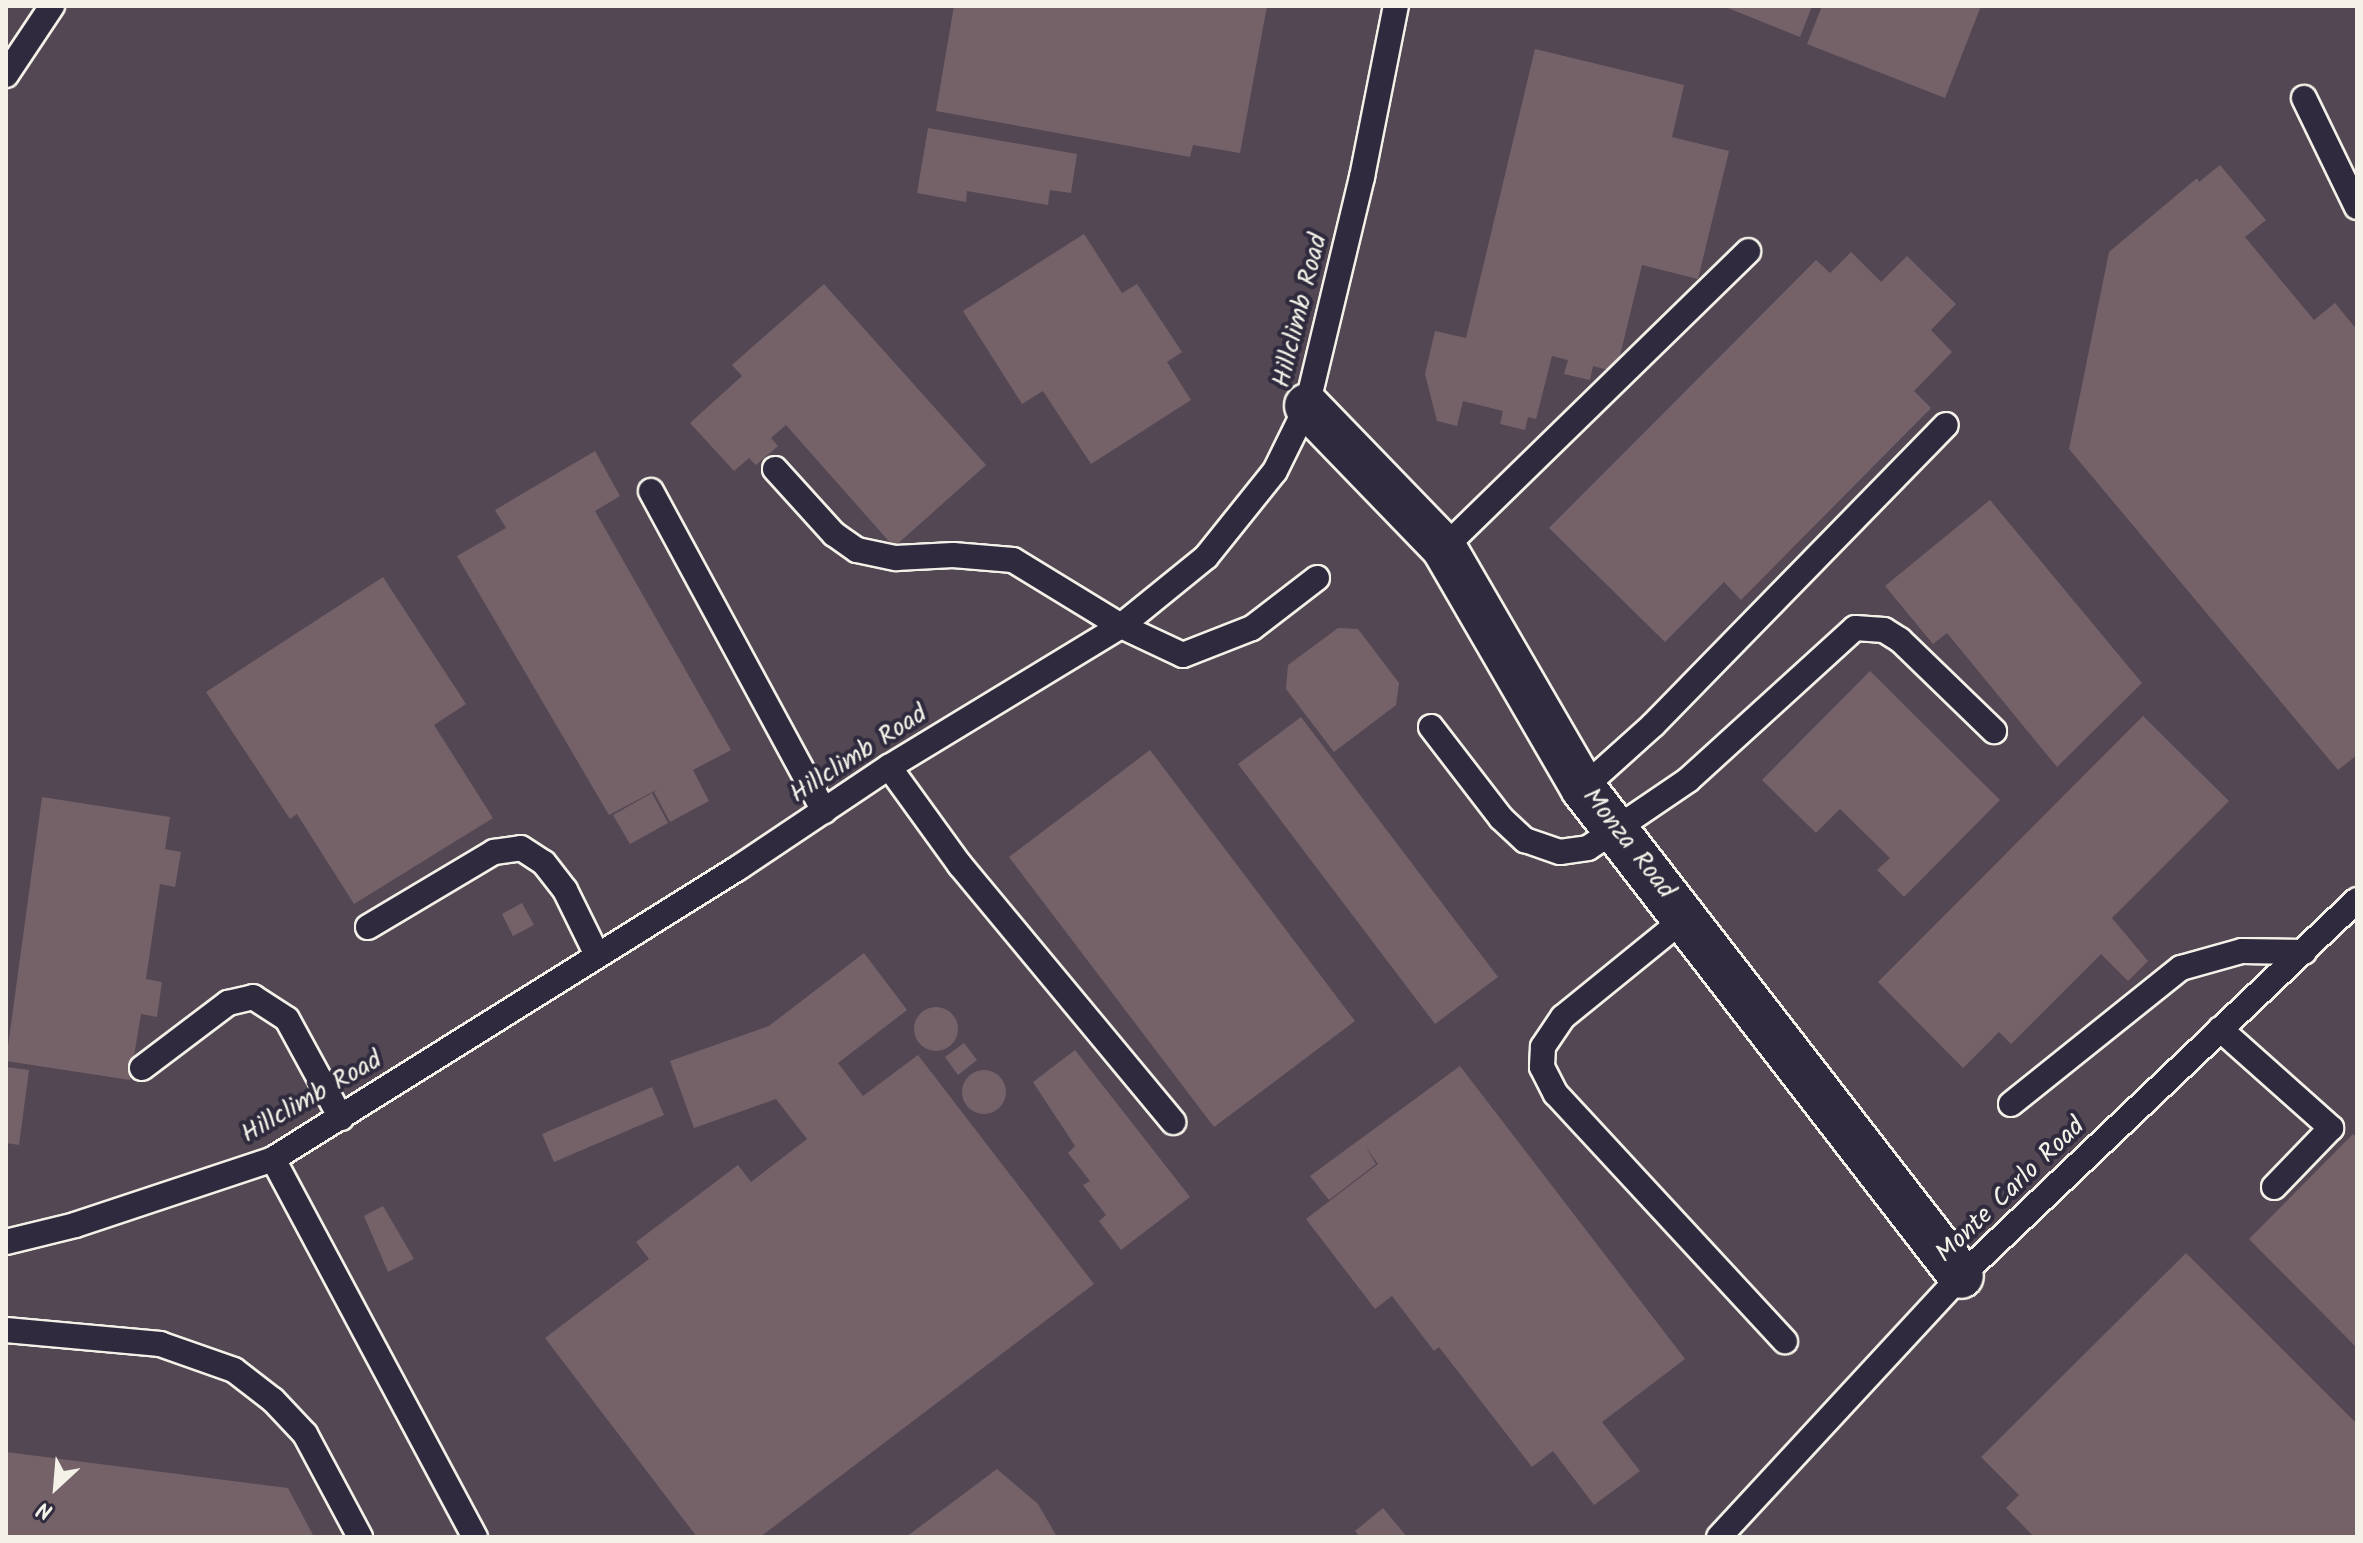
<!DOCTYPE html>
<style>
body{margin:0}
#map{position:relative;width:2363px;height:1543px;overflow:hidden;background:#443b4a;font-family:Kalam,sans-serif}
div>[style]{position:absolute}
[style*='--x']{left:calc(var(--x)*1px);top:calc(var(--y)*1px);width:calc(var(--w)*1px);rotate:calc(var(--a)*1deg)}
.built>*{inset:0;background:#534753}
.building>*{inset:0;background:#756269}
.round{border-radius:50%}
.roads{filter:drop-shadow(2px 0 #f4f1e8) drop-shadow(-2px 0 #f4f1e8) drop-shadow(0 2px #f4f1e8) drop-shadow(0 -2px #f4f1e8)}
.service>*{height:24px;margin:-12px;padding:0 12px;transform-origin:12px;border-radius:12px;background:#2f2a3d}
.minor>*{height:44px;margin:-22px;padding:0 22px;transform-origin:22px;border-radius:22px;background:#2f2a3d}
span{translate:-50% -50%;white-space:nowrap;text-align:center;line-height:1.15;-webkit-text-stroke:8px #2f2a3d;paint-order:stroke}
.street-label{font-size:26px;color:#f4f1e8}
.frame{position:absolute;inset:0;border:8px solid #f4f1e8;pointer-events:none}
.north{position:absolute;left:16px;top:1447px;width:80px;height:80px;-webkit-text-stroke:6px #2f2a3d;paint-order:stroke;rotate:206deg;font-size:22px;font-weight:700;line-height:32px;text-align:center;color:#f4f1e8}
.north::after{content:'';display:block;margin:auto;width:28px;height:36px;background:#f4f1e8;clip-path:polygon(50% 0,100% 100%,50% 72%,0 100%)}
</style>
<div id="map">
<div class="built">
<div style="clip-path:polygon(6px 6px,2357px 6px,2357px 1537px,6px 1537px)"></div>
</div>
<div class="building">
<div style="clip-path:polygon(954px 6px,1267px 6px,1240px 153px,1193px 145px,1190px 157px,936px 111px)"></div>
<div style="clip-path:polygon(1723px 6px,1812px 6px,1800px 37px)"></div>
<div style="clip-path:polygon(1822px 6px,1981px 6px,1945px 98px,1807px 44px)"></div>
<div style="clip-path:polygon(1535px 49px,1684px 85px,1672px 137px,1729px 151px,1698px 279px,1642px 265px,1616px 372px,1593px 366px,1590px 380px,1564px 374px,1568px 360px,1552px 356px,1536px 419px,1528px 417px,1525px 430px,1500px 424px,1503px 411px,1463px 401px,1457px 426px,1437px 421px,1425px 374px,1435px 331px,1466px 338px)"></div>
<div style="clip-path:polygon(928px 128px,1077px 154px,1071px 193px,1050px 190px,1048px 205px,967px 191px,966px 202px,917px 193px)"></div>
<div style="clip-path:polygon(2220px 165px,2266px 220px,2245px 237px,2314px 320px,2335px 303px,2357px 330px,2357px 755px,2338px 770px,2069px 449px,2109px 252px,2197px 178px,2199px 182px)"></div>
<div style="clip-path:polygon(1084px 234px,1122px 293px,1137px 284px,1182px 352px,1167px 362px,1191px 400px,1091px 464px,1043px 391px,1022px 404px,963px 311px)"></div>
<div style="clip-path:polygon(1851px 252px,1881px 282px,1907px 256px,1956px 304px,1931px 330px,1952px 352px,1914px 391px,1931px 408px,1741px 600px,1724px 582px,1665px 642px,1549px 528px,1816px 260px,1830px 273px)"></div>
<div style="clip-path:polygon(824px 284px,986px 465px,894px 547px,786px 425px,771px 438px,778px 446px,756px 465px,749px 458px,734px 471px,690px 423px,742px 376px,732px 365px)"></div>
<div style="clip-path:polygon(595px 451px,620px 496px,595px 511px,731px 750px,693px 770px,709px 801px,670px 822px,654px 792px,658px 789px,609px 815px,457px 556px,506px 528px,495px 510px)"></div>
<div style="clip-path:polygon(1990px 500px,2142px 683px,2057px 767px,1947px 633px,1933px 644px,1885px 586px)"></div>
<div style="clip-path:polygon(383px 577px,466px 704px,434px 725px,493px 818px,354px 904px,297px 814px,290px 819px,206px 692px)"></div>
<div style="clip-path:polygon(1338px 628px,1358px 629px,1399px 683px,1396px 705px,1334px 752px,1286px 689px,1288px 665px)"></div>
<div style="clip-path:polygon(1870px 671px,2000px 800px,1904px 897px,1877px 870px,1890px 858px,1840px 809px,1816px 833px,1762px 780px)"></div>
<div style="clip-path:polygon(2143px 716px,2229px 801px,2112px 918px,2148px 961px,2128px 981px,2101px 954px,2011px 1044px,1999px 1032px,1963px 1068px,1878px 982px)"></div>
<div style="clip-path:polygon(1301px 717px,1498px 977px,1435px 1024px,1238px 764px)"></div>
<div style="clip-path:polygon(1150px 750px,1355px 1021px,1214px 1127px,1009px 857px)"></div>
<div style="clip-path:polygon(652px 793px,668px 823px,630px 844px,613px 815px)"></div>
<div style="clip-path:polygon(42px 797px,170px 817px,165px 849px,181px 852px,175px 887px,160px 884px,146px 979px,162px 982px,157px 1017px,141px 1014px,130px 1080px,6px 1061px)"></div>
<div style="clip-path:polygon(522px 903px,534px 925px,513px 936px,502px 914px)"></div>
<div style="clip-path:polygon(864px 953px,907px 1010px,838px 1063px,863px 1096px,918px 1055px,1094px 1284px,760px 1537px,697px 1537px,545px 1338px,649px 1259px,636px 1242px,738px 1165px,751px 1182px,807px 1139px,776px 1099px,694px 1128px,670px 1061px,769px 1026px)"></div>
<div class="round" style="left:914px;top:1007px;width:44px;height:44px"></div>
<div style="clip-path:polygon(964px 1043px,977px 1060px,958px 1075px,945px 1057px)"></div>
<div style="clip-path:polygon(1075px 1050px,1190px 1197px,1121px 1250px,1099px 1221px,1106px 1215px,1083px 1185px,1090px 1181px,1068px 1153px,1075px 1146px,1033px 1082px)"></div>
<div style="clip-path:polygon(1460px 1066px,1685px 1359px,1602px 1422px,1640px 1471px,1594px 1505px,1553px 1451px,1532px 1467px,1439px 1347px,1434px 1351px,1392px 1296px,1375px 1309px,1306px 1219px,1378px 1164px,1365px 1146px,1376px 1164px,1329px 1200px,1310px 1176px)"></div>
<div style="clip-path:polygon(6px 1067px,29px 1070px,19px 1145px,6px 1143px)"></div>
<div class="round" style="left:962px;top:1070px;width:44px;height:44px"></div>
<div style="clip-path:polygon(652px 1087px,664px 1115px,554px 1162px,542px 1134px)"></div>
<div style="clip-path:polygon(2353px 1134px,2357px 1138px,2357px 1348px,2249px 1239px)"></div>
<div style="clip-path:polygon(383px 1206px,414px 1259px,388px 1272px,364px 1216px)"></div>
<div style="clip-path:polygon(2186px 1253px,2357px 1424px,2357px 1537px,2034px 1537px,2006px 1508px,2019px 1495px,1981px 1457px)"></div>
<div style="clip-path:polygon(6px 1452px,288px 1488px,314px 1537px,6px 1537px)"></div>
<div style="clip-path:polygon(997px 1469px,1038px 1504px,1057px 1537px,906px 1537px)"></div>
<div style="clip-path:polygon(1383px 1508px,1407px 1537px,1360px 1537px,1355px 1531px)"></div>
</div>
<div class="roads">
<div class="service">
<div style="--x:6;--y:75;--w:83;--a:-56.3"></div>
<div style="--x:2304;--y:98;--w:121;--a:64.1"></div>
<div style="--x:775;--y:469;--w:88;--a:47.8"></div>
<div style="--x:834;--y:534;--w:28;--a:35"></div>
<div style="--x:857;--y:550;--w:40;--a:12"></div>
<div style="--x:896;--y:558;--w:57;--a:-3"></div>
<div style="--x:953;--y:555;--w:60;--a:4.8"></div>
<div style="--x:1013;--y:560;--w:127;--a:31.4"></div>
<div style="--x:1121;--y:626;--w:68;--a:25.1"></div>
<div style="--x:1183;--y:655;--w:74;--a:-21.4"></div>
<div style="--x:1252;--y:628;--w:82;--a:-37.6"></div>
<div style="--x:651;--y:491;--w:364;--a:61.6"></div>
<div style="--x:1444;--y:548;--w:425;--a:-44.3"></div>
<div style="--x:1431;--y:727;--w:115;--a:52.4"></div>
<div style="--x:1501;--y:818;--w:33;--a:43"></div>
<div style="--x:1525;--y:840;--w:37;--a:19"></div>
<div style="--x:1560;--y:852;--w:28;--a:-8"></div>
<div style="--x:1588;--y:848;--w:121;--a:-34.2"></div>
<div style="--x:1688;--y:780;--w:226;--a:-42.3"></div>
<div style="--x:1855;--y:628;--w:29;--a:4"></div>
<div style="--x:1884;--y:630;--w:19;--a:32"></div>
<div style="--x:1900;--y:640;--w:131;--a:44.1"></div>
<div style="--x:889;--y:767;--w:121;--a:54.1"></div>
<div style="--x:960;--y:865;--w:334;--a:50.3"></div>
<div style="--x:1583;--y:788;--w:94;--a:-42"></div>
<div style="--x:1653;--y:725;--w:419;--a:-45.7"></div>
<div style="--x:1685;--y:918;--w:157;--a:140.9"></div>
<div style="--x:1563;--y:1017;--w:36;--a:124"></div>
<div style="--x:1543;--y:1047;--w:20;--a:93"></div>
<div style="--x:1542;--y:1067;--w:30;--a:63"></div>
<div style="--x:1556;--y:1094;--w:337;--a:47.2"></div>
<div style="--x:368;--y:927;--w:147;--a:-30.8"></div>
<div style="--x:494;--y:852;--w:27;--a:-8"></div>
<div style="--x:521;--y:848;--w:27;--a:33"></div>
<div style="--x:544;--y:863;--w:34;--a:52"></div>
<div style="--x:565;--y:890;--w:72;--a:63.8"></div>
<div style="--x:2220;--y:1029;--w:149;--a:41.7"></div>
<div style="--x:2331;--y:1128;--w:82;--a:134"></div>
<div style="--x:142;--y:1068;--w:108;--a:-37.1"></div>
<div style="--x:228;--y:1003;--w:26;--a:-13"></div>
<div style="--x:253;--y:997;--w:40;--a:32.9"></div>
<div style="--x:287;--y:1019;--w:113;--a:61.4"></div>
<div style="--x:2011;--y:1104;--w:218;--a:-38.7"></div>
<div style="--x:2181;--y:968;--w:63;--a:-15.6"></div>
<div style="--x:2242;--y:951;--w:62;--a:0.9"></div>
<div style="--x:273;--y:1159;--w:429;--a:61.9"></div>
<div style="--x:6;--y:1242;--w:71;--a:-13.8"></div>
<div style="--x:75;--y:1225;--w:209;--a:-18.4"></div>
<div style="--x:273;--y:1159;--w:549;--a:-32.04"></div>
<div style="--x:738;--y:868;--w:182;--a:-33.8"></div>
<div style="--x:889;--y:767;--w:271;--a:-31.3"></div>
<div style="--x:1121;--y:626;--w:109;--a:-39.1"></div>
<div style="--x:1206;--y:557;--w:110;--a:-51.3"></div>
<div style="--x:1275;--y:471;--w:72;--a:-63.8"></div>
<div style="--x:1307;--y:406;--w:236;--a:-76.5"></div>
<div style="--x:1362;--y:177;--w:174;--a:-78.8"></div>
<div style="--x:6;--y:1330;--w:155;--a:5.2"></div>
<div style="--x:160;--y:1344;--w:78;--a:19.4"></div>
<div style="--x:234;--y:1370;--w:49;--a:37.6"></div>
<div style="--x:273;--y:1400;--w:47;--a:46.7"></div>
<div style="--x:305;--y:1434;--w:117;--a:61.9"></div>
<div style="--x:1719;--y:1537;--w:356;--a:-47.2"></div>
<div style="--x:1961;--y:1276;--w:546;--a:-43.52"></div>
</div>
<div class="minor">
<div style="--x:1307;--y:406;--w:197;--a:46"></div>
<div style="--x:1444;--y:548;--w:277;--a:59.9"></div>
<div style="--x:1583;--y:788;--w:617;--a:52.24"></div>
</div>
</div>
<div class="street-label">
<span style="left:1301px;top:311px;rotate:-76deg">Hillclimb Road</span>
<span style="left:859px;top:755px;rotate:-33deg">Hillclimb Road</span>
<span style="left:1628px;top:844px;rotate:52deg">Monza Road</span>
<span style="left:312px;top:1098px;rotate:-30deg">Hillclimb Road</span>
<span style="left:2011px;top:1191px;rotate:-44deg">Monte Carlo Road</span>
</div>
<div class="frame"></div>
<div class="north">N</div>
</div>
